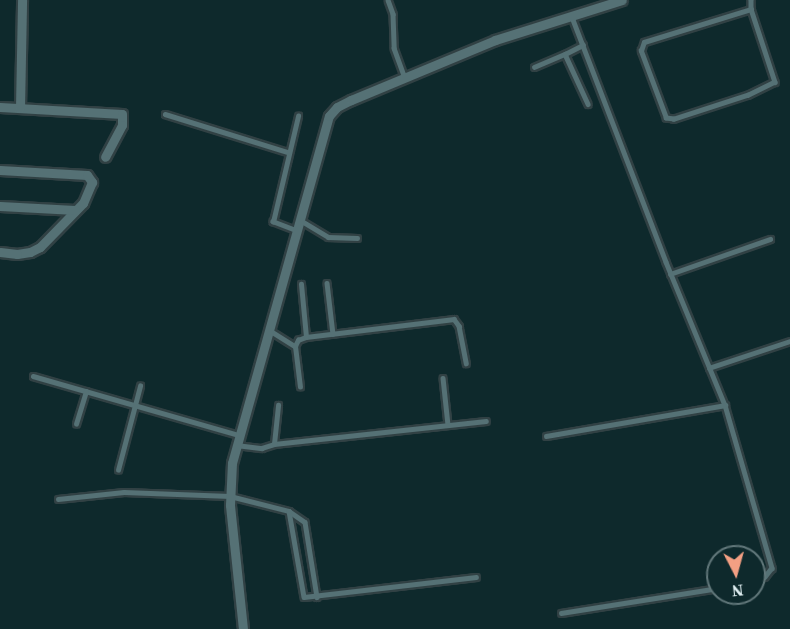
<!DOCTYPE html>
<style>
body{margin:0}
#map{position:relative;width:790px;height:629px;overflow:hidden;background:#0e292c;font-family:"Source Serif 4",serif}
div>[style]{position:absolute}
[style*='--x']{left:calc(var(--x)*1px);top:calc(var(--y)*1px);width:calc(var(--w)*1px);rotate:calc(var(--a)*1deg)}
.roads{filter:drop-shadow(2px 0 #314144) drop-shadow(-2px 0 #314144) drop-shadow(0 2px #314144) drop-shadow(0 -2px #314144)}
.lane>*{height:4.5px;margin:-2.25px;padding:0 2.25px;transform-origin:2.25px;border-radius:2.25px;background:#557175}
.street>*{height:9px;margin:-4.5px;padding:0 4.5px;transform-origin:4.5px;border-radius:4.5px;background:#557175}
span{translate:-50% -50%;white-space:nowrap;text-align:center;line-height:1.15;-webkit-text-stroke:4.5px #0e292c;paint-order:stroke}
.north{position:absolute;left:706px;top:545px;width:60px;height:60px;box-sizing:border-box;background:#0e292c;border:2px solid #61777a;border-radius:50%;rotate:174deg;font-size:16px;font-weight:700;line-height:24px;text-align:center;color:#deedf0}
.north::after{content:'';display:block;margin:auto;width:21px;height:27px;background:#f39f83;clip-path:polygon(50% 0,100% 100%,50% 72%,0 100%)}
</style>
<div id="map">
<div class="roads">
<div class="lane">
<div style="--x:388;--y:0;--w:15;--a:70"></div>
<div style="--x:393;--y:14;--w:34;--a:88"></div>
<div style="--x:394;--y:48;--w:30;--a:70"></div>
<div style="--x:751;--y:0;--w:9;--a:90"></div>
<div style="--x:751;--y:9;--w:77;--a:71.8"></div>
<div style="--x:775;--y:82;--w:30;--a:154"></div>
<div style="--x:748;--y:95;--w:78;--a:162"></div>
<div style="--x:674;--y:119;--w:8;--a:-173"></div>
<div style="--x:666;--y:118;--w:72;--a:-110.5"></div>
<div style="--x:641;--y:51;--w:9;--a:-72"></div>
<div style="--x:644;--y:42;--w:112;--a:-17.1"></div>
<div style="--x:572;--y:17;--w:262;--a:69"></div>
<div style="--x:666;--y:262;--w:155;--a:67.6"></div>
<div style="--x:725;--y:405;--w:170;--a:73.9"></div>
<div style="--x:772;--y:568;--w:11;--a:128"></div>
<div style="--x:765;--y:577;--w:12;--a:156"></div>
<div style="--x:565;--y:54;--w:20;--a:-27"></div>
<div style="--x:534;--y:67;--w:34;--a:-23"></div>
<div style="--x:565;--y:54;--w:55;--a:65.3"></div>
<div style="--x:165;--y:114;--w:129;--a:17.2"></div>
<div style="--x:300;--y:220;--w:33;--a:31"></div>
<div style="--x:328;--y:237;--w:29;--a:2"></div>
<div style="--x:297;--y:231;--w:26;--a:-159"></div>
<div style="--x:273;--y:222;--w:109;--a:-76.7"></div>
<div style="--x:670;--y:274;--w:106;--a:-19.3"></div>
<div style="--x:327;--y:283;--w:51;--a:83.3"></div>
<div style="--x:269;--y:330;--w:31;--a:32"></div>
<div style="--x:306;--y:337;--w:149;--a:-6.9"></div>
<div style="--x:454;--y:319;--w:9;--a:54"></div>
<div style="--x:459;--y:326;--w:38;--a:79"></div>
<div style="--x:709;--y:368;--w:85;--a:-18.4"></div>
<div style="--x:33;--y:376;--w:214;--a:16"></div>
<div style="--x:443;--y:378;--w:47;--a:83.9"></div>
<div style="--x:300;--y:387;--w:41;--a:-97"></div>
<div style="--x:295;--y:346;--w:7;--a:-63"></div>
<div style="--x:298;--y:340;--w:9;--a:-21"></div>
<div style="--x:306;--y:337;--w:53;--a:-95.4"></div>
<div style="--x:76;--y:424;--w:34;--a:-73"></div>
<div style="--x:546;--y:436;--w:182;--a:-9.8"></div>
<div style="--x:274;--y:444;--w:213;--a:-6.2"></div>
<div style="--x:236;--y:445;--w:26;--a:7"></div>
<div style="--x:262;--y:448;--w:13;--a:-18"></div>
<div style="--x:274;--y:444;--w:39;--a:-84"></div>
<div style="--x:118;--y:470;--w:87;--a:-75.3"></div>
<div style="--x:58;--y:499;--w:66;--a:-6.1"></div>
<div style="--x:124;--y:492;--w:106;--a:2.2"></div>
<div style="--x:230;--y:496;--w:61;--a:14.3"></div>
<div style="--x:289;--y:511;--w:19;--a:35"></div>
<div style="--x:305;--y:522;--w:76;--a:80.9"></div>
<div style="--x:289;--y:511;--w:87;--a:80.1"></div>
<div style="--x:304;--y:597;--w:173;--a:-6.6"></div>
<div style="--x:561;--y:613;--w:159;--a:-9"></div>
</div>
<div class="street">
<div style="--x:0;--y:107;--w:122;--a:3.3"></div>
<div style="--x:122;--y:114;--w:11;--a:90"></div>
<div style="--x:122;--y:125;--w:36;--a:118"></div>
<div style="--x:20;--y:108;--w:108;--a:-88.9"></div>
<div style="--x:0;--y:170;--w:87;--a:3.3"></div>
<div style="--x:87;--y:175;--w:9;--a:54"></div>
<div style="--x:92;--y:182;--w:23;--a:113"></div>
<div style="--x:83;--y:203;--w:62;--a:134.3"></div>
<div style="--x:40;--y:247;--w:11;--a:153"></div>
<div style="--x:30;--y:252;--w:13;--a:171"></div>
<div style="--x:17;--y:254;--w:17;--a:-173"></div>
<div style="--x:0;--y:206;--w:75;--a:3.1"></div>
<div style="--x:243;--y:629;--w:125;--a:-96"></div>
<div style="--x:230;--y:505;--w:42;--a:-87.3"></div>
<div style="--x:232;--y:463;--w:360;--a:-74.4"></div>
<div style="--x:329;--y:116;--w:12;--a:-48"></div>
<div style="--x:337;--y:107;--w:16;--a:-27"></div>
<div style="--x:351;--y:100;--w:156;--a:-22.6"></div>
<div style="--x:495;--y:40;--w:133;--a:-17.5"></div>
</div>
</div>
<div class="north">N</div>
</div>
